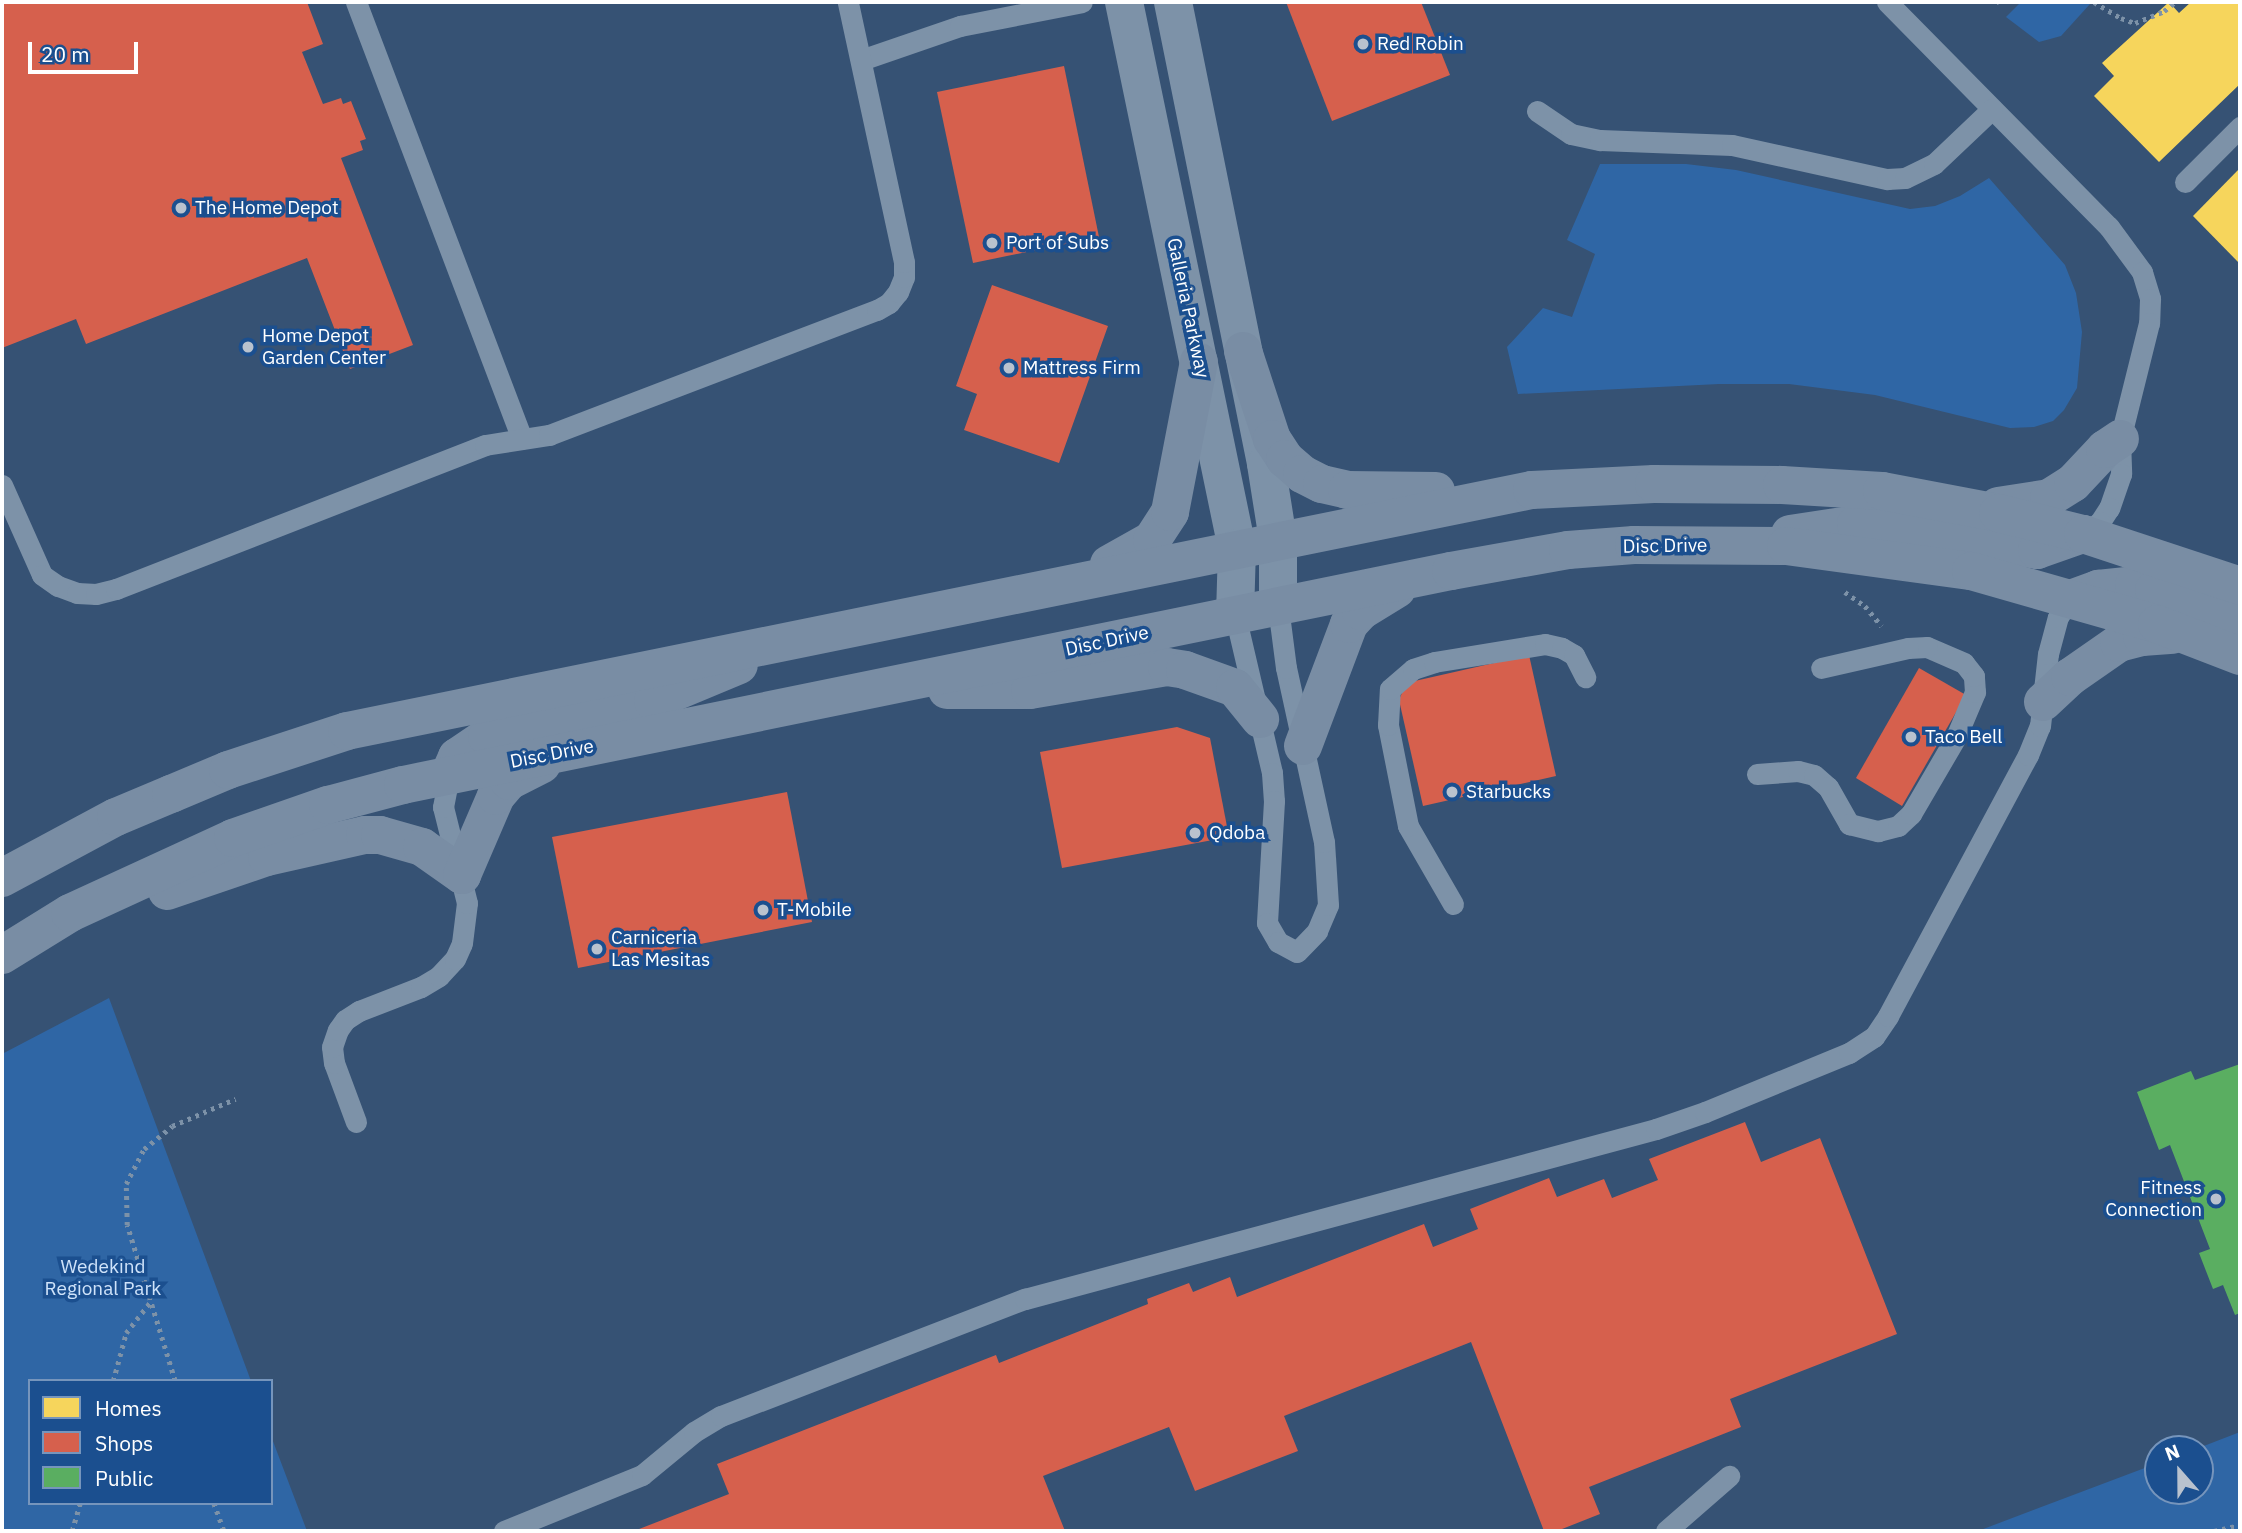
<!DOCTYPE html>
<style>
body{margin:0}
#map{position:relative;width:2242px;height:1533px;overflow:hidden;background:#365274;font-family:"IBM Plex Sans",sans-serif}
div>[style]{position:absolute}
[style*='--x']{left:calc(var(--x)*1px);top:calc(var(--y)*1px);width:calc(var(--w)*1px);rotate:calc(var(--a)*1deg)}
.green>*{inset:0;background:#2f66a5}
.homes>*{inset:0;background:#f6d55c}
.shops>*{inset:0;background:#d6604d}
.public>*{inset:0;background:#5aae61}
.path>*{height:4.5px;margin-top:-2.25px;transform-origin:0;background:repeating-linear-gradient(90deg,#7d92a8 0 3.5px,transparent 0 8.5px)}
.service>*{height:21px;margin:-10.5px;padding:0 10.5px;transform-origin:10.5px;border-radius:10.5px;background:#7d92a8}
.tertiary>*{height:38px;margin:-19px;padding:0 19px;transform-origin:19px;border-radius:19px;background:#7d92a8}
.secondary>*{height:38px;margin:-19px;padding:0 19px;transform-origin:19px;border-radius:19px;background:#798da4}
.dots>*{width:19px;height:19px;translate:-50% -50%;box-sizing:border-box;border:4px solid #1b4f8f;border-radius:50%}
span{translate:-50% -50%;white-space:nowrap;text-align:center;line-height:1.15;-webkit-text-stroke:7px #1b4f8f;paint-order:stroke}
.poi-label{font-size:19px;color:#fff}
.left{translate:0 -50%;text-align:left}
.right{translate:-100% -50%;text-align:right}
.street-label{font-size:19px;color:#fff}
.park-label{font-size:19px;color:#cfe3fa}
.frame{position:absolute;inset:0;border:4px solid #fff;pointer-events:none}
.legend{position:absolute;left:28px;top:1379px;width:245px;height:126px;box-sizing:border-box;background:#1b4f8f;border:2px solid #7695bc;margin:0;padding:9px 12px;list-style:none;font-size:21px;color:#fff}
.legend li{display:flex;align-items:center;gap:14px;height:35px}
.legend b{width:35px;border:2px solid #7695bc}
.north{position:absolute;left:2144px;top:1435px;width:70px;height:70px;box-sizing:border-box;background:#1b4f8f;border:2px solid #7695bc;border-radius:50%;rotate:339deg;font-size:19px;font-weight:700;line-height:28px;text-align:center;color:#fff}
.north::after{content:'';display:block;margin:auto;width:24px;height:32px;background:#b9c2ce;clip-path:polygon(50% 0,100% 100%,50% 72%,0 100%)}
.scale{position:absolute;left:28px;top:42px;width:110px;height:32px;box-sizing:border-box;border:4px solid #fff;border-top:0;padding-left:9px;font-size:21px;line-height:24px;white-space:nowrap;color:#fff;-webkit-text-stroke:5px #1b4f8f;paint-order:stroke}
</style>
<div id="map">
<div class="green">
<div style="clip-path:polygon(2021px 2px,2087px 2px,2090px 4px,2061px 36px,2039px 42px,2006px 17px)"></div>
<div style="clip-path:polygon(1600px 164px,1686px 164px,1736px 170px,1910px 209px,1935px 206px,1960px 196px,1989px 178px,2065px 265px,2076px 293px,2082px 332px,2077px 388px,2064px 410px,2053px 421px,2034px 427px,2010px 428px,1875px 395px,1789px 384px,1719px 384px,1518px 394px,1507px 347px,1543px 308px,1572px 317px,1595px 254px,1567px 240px)"></div>
<div style="clip-path:polygon(109px 998px,251px 1381px,30px 1381px,30px 1503px,271px 1503px,271px 1436px,307px 1531px,2px 1531px,2px 1054px)"></div>
<div style="clip-path:polygon(2240px 1432px,2240px 1531px,1978px 1531px,2158px 1463px,2158px 1491px,2200px 1491px,2200px 1449px,2196px 1449px)"></div>
</div>
<div class="homes">
<div style="clip-path:polygon(2169px 2px,2179px 13px,2191px 2px,2240px 4px,2240px 84px,2159px 162px,2094px 96px,2114px 76px,2102px 63px)"></div>
<div style="clip-path:polygon(2240px 168px,2240px 264px,2193px 216px)"></div>
</div>
<div class="shops">
<div style="clip-path:polygon(2px 2px,307px 2px,323px 44px,302px 52px,323px 104px,341px 98px,343px 104px,351px 101px,366px 139px,360px 141px,363px 150px,341px 158px,413px 345px,350px 369px,307px 258px,86px 344px,76px 319px,2px 348px)"></div>
<div style="clip-path:polygon(1286px 2px,1421px 2px,1450px 75px,1332px 121px)"></div>
<div style="clip-path:polygon(1064px 66px,1099px 237px,973px 263px,937px 92px)"></div>
<div style="clip-path:polygon(992px 285px,1108px 326px,1059px 463px,964px 430px,977px 394px,956px 386px)"></div>
<div style="clip-path:polygon(1529px 655px,1556px 776px,1423px 806px,1399px 700px,1406px 683px)"></div>
<div style="clip-path:polygon(1919px 668px,1966px 695px,1902px 806px,1856px 778px)"></div>
<div style="clip-path:polygon(1177px 727px,1210px 738px,1229px 837px,1062px 868px,1040px 752px)"></div>
<div style="clip-path:polygon(787px 792px,812px 922px,578px 968px,552px 837px)"></div>
<div style="clip-path:polygon(1745px 1122px,1761px 1162px,1820px 1138px,1897px 1334px,1730px 1399px,1741px 1427px,1589px 1487px,1600px 1514px,1557px 1531px,1544px 1531px,1471px 1342px,1284px 1416px,1298px 1451px,1195px 1491px,1169px 1427px,1043px 1476px,1065px 1531px,634px 1531px,729px 1494px,717px 1464px,996px 1355px,999px 1363px,1148px 1304px,1147px 1299px,1189px 1283px,1193px 1292px,1230px 1277px,1237px 1297px,1424px 1224px,1433px 1247px,1478px 1229px,1470px 1209px,1549px 1178px,1557px 1197px,1604px 1179px,1612px 1198px,1658px 1180px,1649px 1159px)"></div>
</div>
<div class="public">
<div style="clip-path:polygon(2240px 1064px,2240px 1313px,2235px 1315px,2223px 1285px,2213px 1289px,2199px 1253px,2210px 1249px,2170px 1145px,2159px 1150px,2137px 1092px,2191px 1071px,2195px 1080px)"></div>
</div>
<div class="path">
<div style="--x:2094;--y:2;--w:31;--a:31"></div>
<div style="--x:2121;--y:18;--w:15;--a:20"></div>
<div style="--x:2135;--y:23;--w:31;--a:-22"></div>
<div style="--x:2164;--y:11;--w:14;--a:-39"></div>
<div style="--x:1996;--y:3;--w:1;--a:-45"></div>
<div style="--x:1845;--y:592;--w:24;--a:35"></div>
<div style="--x:1865;--y:606;--w:26;--a:50"></div>
<div style="--x:113;--y:1381;--w:50;--a:-74.8"></div>
<div style="--x:126;--y:1333;--w:39;--a:-52"></div>
<div style="--x:175;--y:1381;--w:163;--a:-107.1"></div>
<div style="--x:127;--y:1225;--w:41;--a:-91.4"></div>
<div style="--x:126;--y:1184;--w:39;--a:-63"></div>
<div style="--x:144;--y:1149;--w:36;--a:-39"></div>
<div style="--x:172;--y:1126;--w:69;--a:-23.2"></div>
<div style="--x:214;--y:1503;--w:30;--a:70"></div>
<div style="--x:72;--y:1531;--w:29;--a:-74"></div>
<div style="--x:2214;--y:1531;--w:27;--a:-13"></div>
</div>
<div class="service">
<div style="--x:356;--y:2;--w:467;--a:69.2"></div>
<div style="--x:1887;--y:2;--w:316;--a:45.4"></div>
<div style="--x:2109;--y:227;--w:56;--a:53.7"></div>
<div style="--x:2142;--y:272;--w:28;--a:73"></div>
<div style="--x:2150;--y:299;--w:24;--a:92"></div>
<div style="--x:2149;--y:323;--w:120;--a:104"></div>
<div style="--x:2120;--y:439;--w:35;--a:88"></div>
<div style="--x:2121;--y:474;--w:36;--a:109"></div>
<div style="--x:2109;--y:508;--w:17;--a:123"></div>
<div style="--x:2100;--y:522;--w:21;--a:145"></div>
<div style="--x:861;--y:60;--w:105;--a:-19"></div>
<div style="--x:960;--y:26;--w:124;--a:-11.1"></div>
<div style="--x:1537;--y:111;--w:41;--a:34.1"></div>
<div style="--x:1571;--y:134;--w:30;--a:12"></div>
<div style="--x:1600;--y:140;--w:132;--a:2.2"></div>
<div style="--x:1732;--y:145;--w:159;--a:12.4"></div>
<div style="--x:1887;--y:179;--w:18;--a:-3"></div>
<div style="--x:1905;--y:178;--w:32;--a:-26"></div>
<div style="--x:1934;--y:164;--w:80;--a:-43.5"></div>
<div style="--x:2185;--y:182;--w:78;--a:-45"></div>
<div style="--x:2;--y:485;--w:98;--a:66"></div>
<div style="--x:42;--y:575;--w:19;--a:35"></div>
<div style="--x:58;--y:586;--w:20;--a:20"></div>
<div style="--x:77;--y:593;--w:19;--a:3"></div>
<div style="--x:96;--y:594;--w:21;--a:-14"></div>
<div style="--x:116;--y:589;--w:396;--a:-21.3"></div>
<div style="--x:485;--y:445;--w:65;--a:-8.9"></div>
<div style="--x:549;--y:435;--w:351;--a:-20.9"></div>
<div style="--x:877;--y:310;--w:14;--a:-30"></div>
<div style="--x:889;--y:303;--w:14;--a:-51"></div>
<div style="--x:898;--y:292;--w:16;--a:-68"></div>
<div style="--x:904;--y:277;--w:15;--a:-90"></div>
<div style="--x:904;--y:262;--w:266;--a:-102.2"></div>
<div style="--x:1235;--y:615;--w:162;--a:76.8"></div>
<div style="--x:1272;--y:773;--w:28;--a:86"></div>
<div style="--x:1274;--y:801;--w:122;--a:93.3"></div>
<div style="--x:1267;--y:923;--w:22;--a:60"></div>
<div style="--x:1278;--y:942;--w:21;--a:28"></div>
<div style="--x:1297;--y:952;--w:29;--a:-46"></div>
<div style="--x:1317;--y:931;--w:28;--a:-67"></div>
<div style="--x:1328;--y:905;--w:63;--a:-93.6"></div>
<div style="--x:1324;--y:842;--w:178;--a:-102.3"></div>
<div style="--x:1286;--y:668;--w:63;--a:-97.4"></div>
<div style="--x:1757;--y:774;--w:41;--a:-4.2"></div>
<div style="--x:1798;--y:771;--w:16;--a:14"></div>
<div style="--x:1814;--y:775;--w:18;--a:41"></div>
<div style="--x:1828;--y:787;--w:43;--a:60.4"></div>
<div style="--x:1849;--y:824;--w:30;--a:14"></div>
<div style="--x:1878;--y:831;--w:21;--a:-14"></div>
<div style="--x:1898;--y:826;--w:18;--a:-43"></div>
<div style="--x:1911;--y:814;--w:89;--a:-59.7"></div>
<div style="--x:1956;--y:737;--w:49;--a:-67.1"></div>
<div style="--x:1975;--y:692;--w:16;--a:-94"></div>
<div style="--x:1974;--y:676;--w:16;--a:-128"></div>
<div style="--x:1964;--y:663;--w:40;--a:-156.6"></div>
<div style="--x:1927;--y:647;--w:19;--a:177"></div>
<div style="--x:1908;--y:648;--w:89;--a:167.1"></div>
<div style="--x:1453;--y:904;--w:90;--a:-120"></div>
<div style="--x:1408;--y:826;--w:103;--a:-101.2"></div>
<div style="--x:1388;--y:725;--w:36;--a:-87"></div>
<div style="--x:1390;--y:689;--w:30;--a:-41"></div>
<div style="--x:1413;--y:669;--w:22;--a:-18"></div>
<div style="--x:1434;--y:662;--w:112;--a:-9.2"></div>
<div style="--x:1545;--y:644;--w:17;--a:13"></div>
<div style="--x:1562;--y:648;--w:14;--a:30"></div>
<div style="--x:1574;--y:655;--w:25;--a:63"></div>
<div style="--x:356;--y:1122;--w:63;--a:-110.4"></div>
<div style="--x:334;--y:1063;--w:16;--a:-97"></div>
<div style="--x:332;--y:1047;--w:18;--a:-71"></div>
<div style="--x:338;--y:1030;--w:12;--a:-55"></div>
<div style="--x:345;--y:1020;--w:17;--a:-33"></div>
<div style="--x:359;--y:1011;--w:66;--a:-21.2"></div>
<div style="--x:421;--y:987;--w:21;--a:-31"></div>
<div style="--x:439;--y:976;--w:23;--a:-47"></div>
<div style="--x:455;--y:959;--w:17;--a:-66"></div>
<div style="--x:462;--y:943;--w:40;--a:-82.9"></div>
<div style="--x:467;--y:903;--w:99;--a:-104"></div>
<div style="--x:443;--y:807;--w:33;--a:-79"></div>
<div style="--x:504;--y:1531;--w:149;--a:-22.1"></div>
<div style="--x:642;--y:1475;--w:67;--a:-39.6"></div>
<div style="--x:694;--y:1432;--w:31;--a:-31"></div>
<div style="--x:721;--y:1416;--w:326;--a:-21.1"></div>
<div style="--x:1025;--y:1299;--w:653;--a:-15.08"></div>
<div style="--x:1656;--y:1129;--w:52;--a:-19.1"></div>
<div style="--x:1705;--y:1112;--w:156;--a:-22.3"></div>
<div style="--x:1849;--y:1053;--w:30;--a:-33"></div>
<div style="--x:1874;--y:1037;--w:25;--a:-56"></div>
<div style="--x:1888;--y:1016;--w:296;--a:-61.8"></div>
<div style="--x:2028;--y:755;--w:31;--a:-68"></div>
<div style="--x:2040;--y:726;--w:72;--a:-83.7"></div>
<div style="--x:2048;--y:654;--w:38;--a:-75"></div>
<div style="--x:2058;--y:617;--w:23;--a:-56"></div>
<div style="--x:1666;--y:1531;--w:84;--a:-41.1"></div>
</div>
<div class="tertiary">
<div style="--x:1124;--y:2;--w:558;--a:78.31"></div>
<div style="--x:1237;--y:548;--w:67;--a:91.7"></div>
<div style="--x:1173;--y:2;--w:471;--a:78.6"></div>
<div style="--x:1266;--y:464;--w:77;--a:81"></div>
<div style="--x:1278;--y:540;--w:66;--a:90"></div>
</div>
<div class="secondary">
<div style="--x:1243;--y:351;--w:93;--a:71.8"></div>
<div style="--x:1272;--y:439;--w:24;--a:57"></div>
<div style="--x:1285;--y:459;--w:23;--a:41"></div>
<div style="--x:1302;--y:474;--w:22;--a:27"></div>
<div style="--x:1322;--y:484;--w:26;--a:13"></div>
<div style="--x:1347;--y:490;--w:89;--a:0.6"></div>
<div style="--x:1998;--y:506;--w:52;--a:-8.9"></div>
<div style="--x:2049;--y:498;--w:28;--a:-32"></div>
<div style="--x:2073;--y:483;--w:47;--a:-46.7"></div>
<div style="--x:2105;--y:449;--w:18;--a:-34"></div>
<div style="--x:1790;--y:534;--w:67;--a:-8.6"></div>
<div style="--x:1856;--y:524;--w:183;--a:8.2"></div>
<div style="--x:2037;--y:550;--w:49;--a:-19.2"></div>
<div style="--x:1109;--y:564;--w:49;--a:-29.2"></div>
<div style="--x:1152;--y:540;--w:33;--a:-57"></div>
<div style="--x:1170;--y:512;--w:153;--a:-79.1"></div>
<div style="--x:2073;--y:598;--w:27;--a:-20"></div>
<div style="--x:2098;--y:589;--w:36;--a:-6"></div>
<div style="--x:2134;--y:585;--w:21;--a:14"></div>
<div style="--x:2154;--y:590;--w:92;--a:21.6"></div>
<div style="--x:947;--y:690;--w:83;--a:0"></div>
<div style="--x:1030;--y:690;--w:139;--a:-9.5"></div>
<div style="--x:1167;--y:667;--w:18;--a:9"></div>
<div style="--x:1185;--y:670;--w:53;--a:19.8"></div>
<div style="--x:1235;--y:688;--w:40;--a:51"></div>
<div style="--x:2043;--y:702;--w:37;--a:-43"></div>
<div style="--x:2070;--y:677;--w:60;--a:-34.8"></div>
<div style="--x:2119;--y:643;--w:24;--a:-15"></div>
<div style="--x:2142;--y:637;--w:31;--a:-4"></div>
<div style="--x:1303;--y:746;--w:130;--a:-69.3"></div>
<div style="--x:1349;--y:624;--w:18;--a:-47"></div>
<div style="--x:1361;--y:611;--w:42;--a:-31.4"></div>
<div style="--x:449;--y:775;--w:20;--a:-66"></div>
<div style="--x:457;--y:757;--w:36;--a:-34"></div>
<div style="--x:487;--y:737;--w:170;--a:-12.2"></div>
<div style="--x:653;--y:701;--w:93;--a:-22.7"></div>
<div style="--x:2;--y:878;--w:129;--a:-28.2"></div>
<div style="--x:116;--y:817;--w:60;--a:-22.7"></div>
<div style="--x:171;--y:794;--w:62;--a:-22.8"></div>
<div style="--x:228;--y:770;--w:125;--a:-18.1"></div>
<div style="--x:347;--y:731;--w:1209;--a:-11.5"></div>
<div style="--x:1532;--y:490;--w:122;--a:-2.8"></div>
<div style="--x:1654;--y:484;--w:128;--a:0.4"></div>
<div style="--x:1782;--y:485;--w:100;--a:3.4"></div>
<div style="--x:1882;--y:491;--w:118;--a:10.7"></div>
<div style="--x:1998;--y:513;--w:88;--a:13.9"></div>
<div style="--x:2083;--y:534;--w:165;--a:18.3"></div>
<div style="--x:167;--y:891;--w:106;--a:-18.8"></div>
<div style="--x:267;--y:857;--w:100;--a:-12.7"></div>
<div style="--x:365;--y:835;--w:15;--a:0"></div>
<div style="--x:380;--y:835;--w:44;--a:15.9"></div>
<div style="--x:422;--y:847;--w:49;--a:35"></div>
<div style="--x:462;--y:875;--w:86;--a:-66.7"></div>
<div style="--x:496;--y:796;--w:20;--a:-49"></div>
<div style="--x:509;--y:781;--w:37;--a:-27"></div>
<div style="--x:2;--y:955;--w:80;--a:-31.7"></div>
<div style="--x:70;--y:913;--w:179;--a:-24.7"></div>
<div style="--x:233;--y:838;--w:101;--a:-19.2"></div>
<div style="--x:328;--y:805;--w:78;--a:-14.9"></div>
<div style="--x:403;--y:785;--w:1070;--a:-11.54"></div>
<div style="--x:1451;--y:571;--w:119;--a:-10.2"></div>
<div style="--x:1568;--y:550;--w:66;--a:-4.3"></div>
<div style="--x:1634;--y:545;--w:152;--a:0.4"></div>
<div style="--x:1786;--y:546;--w:187;--a:7.7"></div>
<div style="--x:1971;--y:571;--w:193;--a:15.9"></div>
<div style="--x:2157;--y:624;--w:89;--a:21.1"></div>
</div>
<div class="dots">
<div style="left:1363px;top:44px;background:#b9c2ce"></div>
<div style="left:181px;top:208px;background:#b9c2ce"></div>
<div style="left:992px;top:243px;background:#b9c2ce"></div>
<div style="left:248px;top:347px;background:#b9c2ce"></div>
<div style="left:1009px;top:368px;background:#b9c2ce"></div>
<div style="left:1911px;top:737px;background:#b9c2ce"></div>
<div style="left:1452px;top:792px;background:#b9c2ce"></div>
<div style="left:1195px;top:833px;background:#b9c2ce"></div>
<div style="left:763px;top:910px;background:#b9c2ce"></div>
<div style="left:597px;top:949px;background:#b9c2ce"></div>
<div style="left:2216px;top:1199px;background:#b9c2ce"></div>
</div>
<div class="poi-label">
<span class="left" style="left:1377px;top:44px">Red Robin</span>
<span class="left" style="left:195px;top:208px">The Home Depot</span>
<span class="left" style="left:1006px;top:243px">Port of Subs</span>
<span class="left" style="left:262px;top:347px">Home Depot<br>Garden Center</span>
<span class="left" style="left:1023px;top:368px">Mattress Firm</span>
<span class="left" style="left:1925px;top:737px">Taco Bell</span>
<span class="left" style="left:1466px;top:792px">Starbucks</span>
<span class="left" style="left:1209px;top:833px">Qdoba</span>
<span class="left" style="left:777px;top:910px">T-Mobile</span>
<span class="left" style="left:611px;top:949px">Carniceria<br>Las Mesitas</span>
<span class="right" style="left:2202px;top:1199px">Fitness<br>Connection</span>
</div>
<div class="street-label">
<span style="left:1188px;top:308px;rotate:78deg">Galleria Parkway</span>
<span style="left:1665px;top:546px;rotate:-1deg">Disc Drive</span>
<span style="left:1107px;top:641px;rotate:-12deg">Disc Drive</span>
<span style="left:552px;top:754px;rotate:-11deg">Disc Drive</span>
</div>
<div class="park-label">
<span style="left:103px;top:1278px">Wedekind<br>Regional Park</span>
</div>
<div class="frame"></div>
<ul class="legend">
<li><b style="height:19px;background:#f6d55c"></b>Homes</li>
<li><b style="height:19px;background:#d6604d"></b>Shops</li>
<li><b style="height:19px;background:#5aae61"></b>Public</li>
</ul>
<div class="north">N</div>
<div class="scale">20 m</div>
</div>
